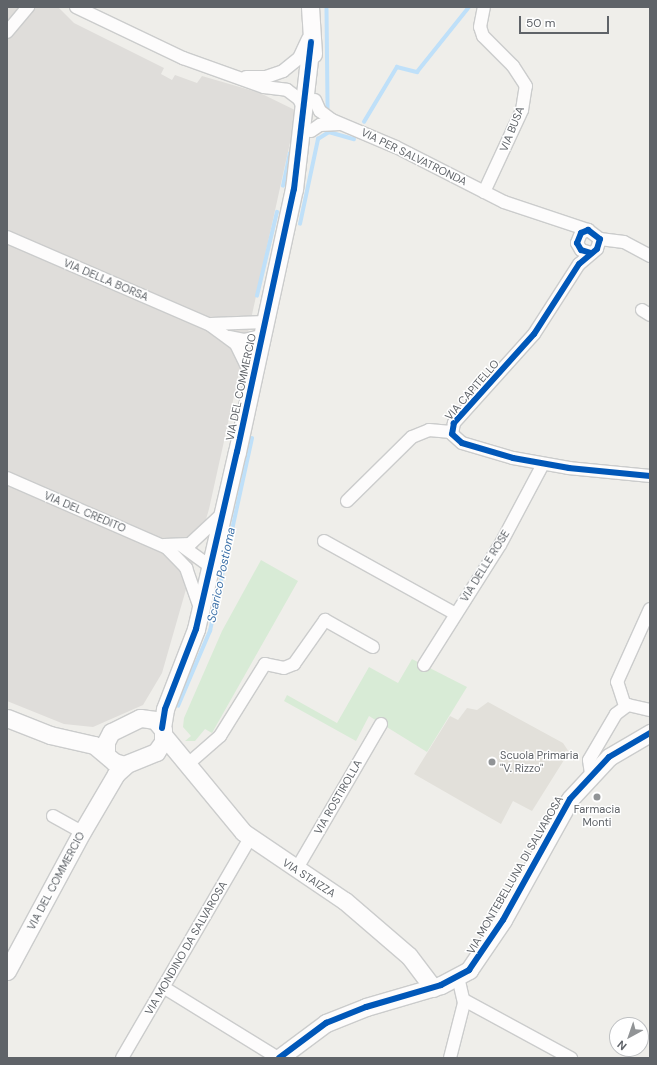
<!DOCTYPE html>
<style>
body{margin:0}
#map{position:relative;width:657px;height:1065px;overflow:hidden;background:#efeeea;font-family:"DM Sans",sans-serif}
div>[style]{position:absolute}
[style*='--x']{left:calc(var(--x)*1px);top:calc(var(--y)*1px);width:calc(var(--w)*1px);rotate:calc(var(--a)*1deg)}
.industrial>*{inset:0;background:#dfddda}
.education>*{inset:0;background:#e2e0da}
.green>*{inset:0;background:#d8ebd6}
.stream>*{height:3.5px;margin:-1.75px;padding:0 1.75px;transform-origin:1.75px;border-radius:1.75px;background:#bfe0f9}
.roads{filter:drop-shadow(1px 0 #cbcccc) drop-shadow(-1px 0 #cbcccc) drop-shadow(0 1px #cbcccc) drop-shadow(0 -1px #cbcccc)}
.street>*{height:12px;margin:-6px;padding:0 6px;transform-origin:6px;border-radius:6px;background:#fdfcfc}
.secondary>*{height:17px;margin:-8.5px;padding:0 8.5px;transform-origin:8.5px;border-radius:8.5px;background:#fdfcfc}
.cycleway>*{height:6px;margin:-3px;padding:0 3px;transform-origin:3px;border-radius:3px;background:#0057b8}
.dots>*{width:11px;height:11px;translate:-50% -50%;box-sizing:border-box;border:2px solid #fff;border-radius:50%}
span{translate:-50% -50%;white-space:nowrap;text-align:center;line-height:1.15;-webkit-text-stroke:3px #fff;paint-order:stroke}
.street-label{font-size:11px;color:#5f6368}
.poi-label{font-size:11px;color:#5f6368}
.left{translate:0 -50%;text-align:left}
.water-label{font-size:12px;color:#4174aa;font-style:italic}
.frame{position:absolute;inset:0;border:8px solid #5f6368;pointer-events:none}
.north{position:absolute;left:609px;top:1017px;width:40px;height:40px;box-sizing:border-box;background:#fff;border:1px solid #bfc1c3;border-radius:50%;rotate:220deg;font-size:11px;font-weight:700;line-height:16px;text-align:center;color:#5f6368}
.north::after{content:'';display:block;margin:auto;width:14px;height:18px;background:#919496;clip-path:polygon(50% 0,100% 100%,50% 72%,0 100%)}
.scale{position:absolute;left:519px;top:16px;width:90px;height:18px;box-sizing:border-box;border:2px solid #5f6368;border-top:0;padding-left:5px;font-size:12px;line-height:14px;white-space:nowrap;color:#5f6368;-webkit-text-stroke:3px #fff;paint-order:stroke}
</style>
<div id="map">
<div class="industrial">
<div style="clip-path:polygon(7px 7px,58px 7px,74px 23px,164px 68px,161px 74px,172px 80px,175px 75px,197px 83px,202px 76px,260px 93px,297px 111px,209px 509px,162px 673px,143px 705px,93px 727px,64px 724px,7px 701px)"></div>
</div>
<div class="education">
<div style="clip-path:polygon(488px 702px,563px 743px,569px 752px,532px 811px,513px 801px,501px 824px,414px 774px,450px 716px,458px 720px,467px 708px,477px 710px)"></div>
</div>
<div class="green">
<div style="clip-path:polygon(261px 560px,298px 581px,212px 733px,205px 729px,195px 741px,185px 741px,191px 736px,183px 727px,184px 718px,222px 631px)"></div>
<div style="clip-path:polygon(412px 659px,467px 687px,427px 752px,369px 716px,356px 741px,284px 701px,287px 695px,337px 723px,369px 667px,398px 683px)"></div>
</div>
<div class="stream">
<div style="--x:327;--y:9;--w:101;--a:89.4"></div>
<div style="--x:364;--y:122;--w:64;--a:-59"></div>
<div style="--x:397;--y:67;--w:21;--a:14"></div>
<div style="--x:417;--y:72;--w:83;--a:-51.3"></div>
<div style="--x:283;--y:186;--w:33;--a:-78"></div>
<div style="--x:300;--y:224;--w:87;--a:-78"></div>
<div style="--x:318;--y:139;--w:13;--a:-32"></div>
<div style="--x:329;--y:132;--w:26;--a:16"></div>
<div style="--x:257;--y:296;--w:86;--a:-76.6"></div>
<div style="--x:178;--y:706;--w:82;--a:-66.9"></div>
<div style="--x:210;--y:631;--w:197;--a:-77.7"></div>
</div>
<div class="roads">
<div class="street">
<div style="--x:76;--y:7;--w:119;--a:25.5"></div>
<div style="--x:183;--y:58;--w:86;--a:19.7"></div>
<div style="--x:264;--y:87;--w:23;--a:7"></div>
<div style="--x:287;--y:90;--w:15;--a:37"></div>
<div style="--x:299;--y:99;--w:11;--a:63"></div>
<div style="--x:7;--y:32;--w:33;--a:-50"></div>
<div style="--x:246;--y:77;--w:20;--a:0"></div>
<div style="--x:266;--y:77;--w:18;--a:-19"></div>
<div style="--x:283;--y:71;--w:21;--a:-39"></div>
<div style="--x:299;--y:58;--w:21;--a:-65"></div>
<div style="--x:315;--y:100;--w:12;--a:66"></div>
<div style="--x:320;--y:111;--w:15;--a:37"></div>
<div style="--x:332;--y:120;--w:69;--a:22.9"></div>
<div style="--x:396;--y:147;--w:121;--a:27"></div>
<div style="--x:504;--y:202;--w:89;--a:18.4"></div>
<div style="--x:311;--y:131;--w:11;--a:-34"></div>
<div style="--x:320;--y:125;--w:20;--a:-3"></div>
<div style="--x:484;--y:192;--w:90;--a:-65.1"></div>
<div style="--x:522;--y:110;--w:24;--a:-81"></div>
<div style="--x:526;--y:86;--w:24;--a:-123"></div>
<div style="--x:513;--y:66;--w:42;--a:-135"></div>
<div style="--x:483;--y:36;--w:9;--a:-108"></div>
<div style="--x:480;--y:27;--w:20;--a:-79"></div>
<div style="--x:7;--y:237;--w:221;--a:23.4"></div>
<div style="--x:210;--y:325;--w:32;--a:36"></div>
<div style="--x:236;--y:344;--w:37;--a:64"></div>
<div style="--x:600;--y:239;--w:24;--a:7"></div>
<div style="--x:624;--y:242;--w:30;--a:28"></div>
<div style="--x:591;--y:253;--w:10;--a:-163"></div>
<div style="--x:581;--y:250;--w:8;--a:-120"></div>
<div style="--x:577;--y:243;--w:11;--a:-68"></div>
<div style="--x:581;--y:233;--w:8;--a:-23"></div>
<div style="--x:588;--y:230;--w:15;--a:37"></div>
<div style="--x:600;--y:239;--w:10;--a:107"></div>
<div style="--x:597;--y:249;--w:23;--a:140"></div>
<div style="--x:579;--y:264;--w:83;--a:122.7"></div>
<div style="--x:534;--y:334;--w:120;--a:132"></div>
<div style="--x:454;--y:423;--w:11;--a:100"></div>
<div style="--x:452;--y:434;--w:13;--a:42"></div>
<div style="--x:462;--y:443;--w:53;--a:16.4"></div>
<div style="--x:513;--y:458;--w:57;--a:10.1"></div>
<div style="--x:569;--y:468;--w:81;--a:5.6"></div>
<div style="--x:642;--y:310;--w:9;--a:32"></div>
<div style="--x:211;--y:324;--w:54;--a:-2.1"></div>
<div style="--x:230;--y:337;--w:14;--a:12"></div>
<div style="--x:244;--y:340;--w:18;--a:-13"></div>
<div style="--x:7;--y:478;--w:175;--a:23.6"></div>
<div style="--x:167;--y:548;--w:28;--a:46"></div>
<div style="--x:186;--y:568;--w:42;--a:70.7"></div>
<div style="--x:347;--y:501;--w:91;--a:-44.6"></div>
<div style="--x:412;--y:437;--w:18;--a:-22"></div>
<div style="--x:429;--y:430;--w:22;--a:5"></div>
<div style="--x:324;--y:541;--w:149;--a:29"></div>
<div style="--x:164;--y:545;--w:26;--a:-2"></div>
<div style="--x:190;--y:544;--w:42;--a:-43.1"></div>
<div style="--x:182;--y:546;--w:36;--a:36"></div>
<div style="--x:424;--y:665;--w:142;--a:-57.7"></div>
<div style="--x:500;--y:545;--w:92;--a:-62"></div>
<div style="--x:625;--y:706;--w:25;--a:-108"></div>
<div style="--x:617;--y:682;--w:80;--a:-65.7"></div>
<div style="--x:188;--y:764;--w:43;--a:-41.2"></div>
<div style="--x:220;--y:736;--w:85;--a:-58"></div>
<div style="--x:265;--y:664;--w:19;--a:12"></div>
<div style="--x:284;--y:668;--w:11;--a:-22"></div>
<div style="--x:294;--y:664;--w:54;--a:-54.8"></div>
<div style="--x:325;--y:620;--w:55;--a:29.4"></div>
<div style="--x:591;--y:774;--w:14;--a:-98"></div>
<div style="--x:589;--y:760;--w:53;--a:-59.6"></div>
<div style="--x:616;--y:714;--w:15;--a:-37"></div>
<div style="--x:628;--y:705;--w:23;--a:13"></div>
<div style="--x:53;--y:816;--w:33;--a:29"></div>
<div style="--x:296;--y:870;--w:169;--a:-59.8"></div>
<div style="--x:163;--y:987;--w:135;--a:31.7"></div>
<div style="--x:464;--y:1000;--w:122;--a:28.5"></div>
<div style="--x:122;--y:1058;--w:255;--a:-59.8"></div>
<div style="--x:450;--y:1058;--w:57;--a:-75.7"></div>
<div style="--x:464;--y:1003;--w:26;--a:-103"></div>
</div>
<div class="secondary">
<div style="--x:310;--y:7;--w:47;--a:86.3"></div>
<div style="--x:7;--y:718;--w:46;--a:21.6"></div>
<div style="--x:50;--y:735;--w:45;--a:12.8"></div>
<div style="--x:94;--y:745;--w:26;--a:40"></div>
<div style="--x:114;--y:762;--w:10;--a:17"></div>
<div style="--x:124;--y:765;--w:35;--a:-22"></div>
<div style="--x:156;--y:752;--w:12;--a:-55"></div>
<div style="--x:163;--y:742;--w:12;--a:-90"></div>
<div style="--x:163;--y:730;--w:13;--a:-129"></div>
<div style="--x:155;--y:720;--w:15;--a:-172"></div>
<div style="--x:140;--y:718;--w:32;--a:154"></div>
<div style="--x:111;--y:732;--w:11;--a:117"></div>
<div style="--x:106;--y:742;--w:10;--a:90"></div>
<div style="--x:162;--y:728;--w:19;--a:-81"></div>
<div style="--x:165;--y:709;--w:86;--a:-68.8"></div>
<div style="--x:196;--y:629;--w:182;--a:-77"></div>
<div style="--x:237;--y:452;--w:269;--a:-77.8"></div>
<div style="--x:294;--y:189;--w:148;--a:-83.4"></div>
<div style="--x:164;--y:736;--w:124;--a:50.5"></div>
<div style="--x:243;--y:832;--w:123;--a:34.1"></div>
<div style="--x:345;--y:901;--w:84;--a:40.7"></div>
<div style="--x:409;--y:956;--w:40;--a:53"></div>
<div style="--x:7;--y:971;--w:158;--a:-61.7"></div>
<div style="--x:82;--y:832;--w:67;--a:-59.6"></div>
<div style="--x:116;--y:774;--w:13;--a:-42"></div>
<div style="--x:279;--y:1058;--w:59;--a:-36.7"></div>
<div style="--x:326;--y:1023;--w:43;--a:-21.8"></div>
<div style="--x:366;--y:1007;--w:78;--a:-16.3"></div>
<div style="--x:441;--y:985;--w:32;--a:-28"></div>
<div style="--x:469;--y:970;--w:60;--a:-55.8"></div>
<div style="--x:503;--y:920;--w:138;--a:-61"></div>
<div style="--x:570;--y:799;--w:57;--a:-47.1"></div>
<div style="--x:609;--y:757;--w:48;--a:-30.3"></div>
</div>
</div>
<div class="cycleway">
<div style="--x:591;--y:253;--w:10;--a:-163"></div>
<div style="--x:581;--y:250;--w:8;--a:-120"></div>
<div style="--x:577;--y:243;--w:11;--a:-68"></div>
<div style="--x:581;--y:233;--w:8;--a:-23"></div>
<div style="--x:588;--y:230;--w:15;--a:37"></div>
<div style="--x:600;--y:239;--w:10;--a:107"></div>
<div style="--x:597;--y:249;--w:23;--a:140"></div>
<div style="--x:579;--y:264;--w:83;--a:122.7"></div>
<div style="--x:534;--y:334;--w:120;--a:132"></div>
<div style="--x:454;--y:423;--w:11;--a:100"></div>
<div style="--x:452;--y:434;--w:13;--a:42"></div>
<div style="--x:462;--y:443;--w:53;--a:16.4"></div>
<div style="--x:513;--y:458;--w:57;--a:10.1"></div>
<div style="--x:569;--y:468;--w:81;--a:5.6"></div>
<div style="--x:162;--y:728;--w:19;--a:-81"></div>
<div style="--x:165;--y:709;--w:86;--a:-68.8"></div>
<div style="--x:196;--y:629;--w:182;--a:-77"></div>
<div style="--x:237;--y:452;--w:269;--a:-77.8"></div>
<div style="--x:294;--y:189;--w:148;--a:-83.4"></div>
<div style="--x:279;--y:1058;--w:59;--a:-36.7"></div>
<div style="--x:326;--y:1023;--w:43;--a:-21.8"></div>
<div style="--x:366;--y:1007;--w:78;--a:-16.3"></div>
<div style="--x:441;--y:985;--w:32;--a:-28"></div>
<div style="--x:469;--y:970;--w:60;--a:-55.8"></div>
<div style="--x:503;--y:920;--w:138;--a:-61"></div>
<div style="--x:570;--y:799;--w:57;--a:-47.1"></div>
<div style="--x:609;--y:757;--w:48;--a:-30.3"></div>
</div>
<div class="dots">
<div style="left:492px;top:762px;background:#919496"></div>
<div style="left:597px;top:797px;background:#919496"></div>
</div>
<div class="street-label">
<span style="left:512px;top:129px;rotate:-68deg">VIA BUSA</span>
<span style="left:414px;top:157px;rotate:26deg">VIA PER SALVATRONDA</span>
<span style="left:106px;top:280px;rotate:23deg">VIA DELLA BORSA</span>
<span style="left:241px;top:387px;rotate:-78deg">VIA DEL COMMERCIO</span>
<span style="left:472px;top:390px;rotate:-49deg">VIA CAPITELLO</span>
<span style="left:85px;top:512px;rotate:23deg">VIA DEL CREDITO</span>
<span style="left:485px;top:566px;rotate:-58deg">VIA DELLE ROSE</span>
<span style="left:338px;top:797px;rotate:-60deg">VIA ROSTIROLLA</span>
<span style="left:515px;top:875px;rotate:-60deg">VIA MONTEBELLUNA DI SALVAROSA</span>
<span style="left:309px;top:878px;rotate:33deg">VIA STAIZZA</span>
<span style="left:56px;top:881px;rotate:-62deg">VIA DEL COMMERCIO</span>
<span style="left:186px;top:948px;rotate:-60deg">VIA MONDINO DA SALVAROSA</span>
</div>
<div class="poi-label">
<span class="left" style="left:500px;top:762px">Scuola Primaria<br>"V. Rizzo"</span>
<span style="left:597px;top:816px">Farmacia<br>Monti</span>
</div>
<div class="water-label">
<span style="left:222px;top:575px;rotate:-78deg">Scarico Postioma</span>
</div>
<div class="frame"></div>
<div class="north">N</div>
<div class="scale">50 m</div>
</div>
